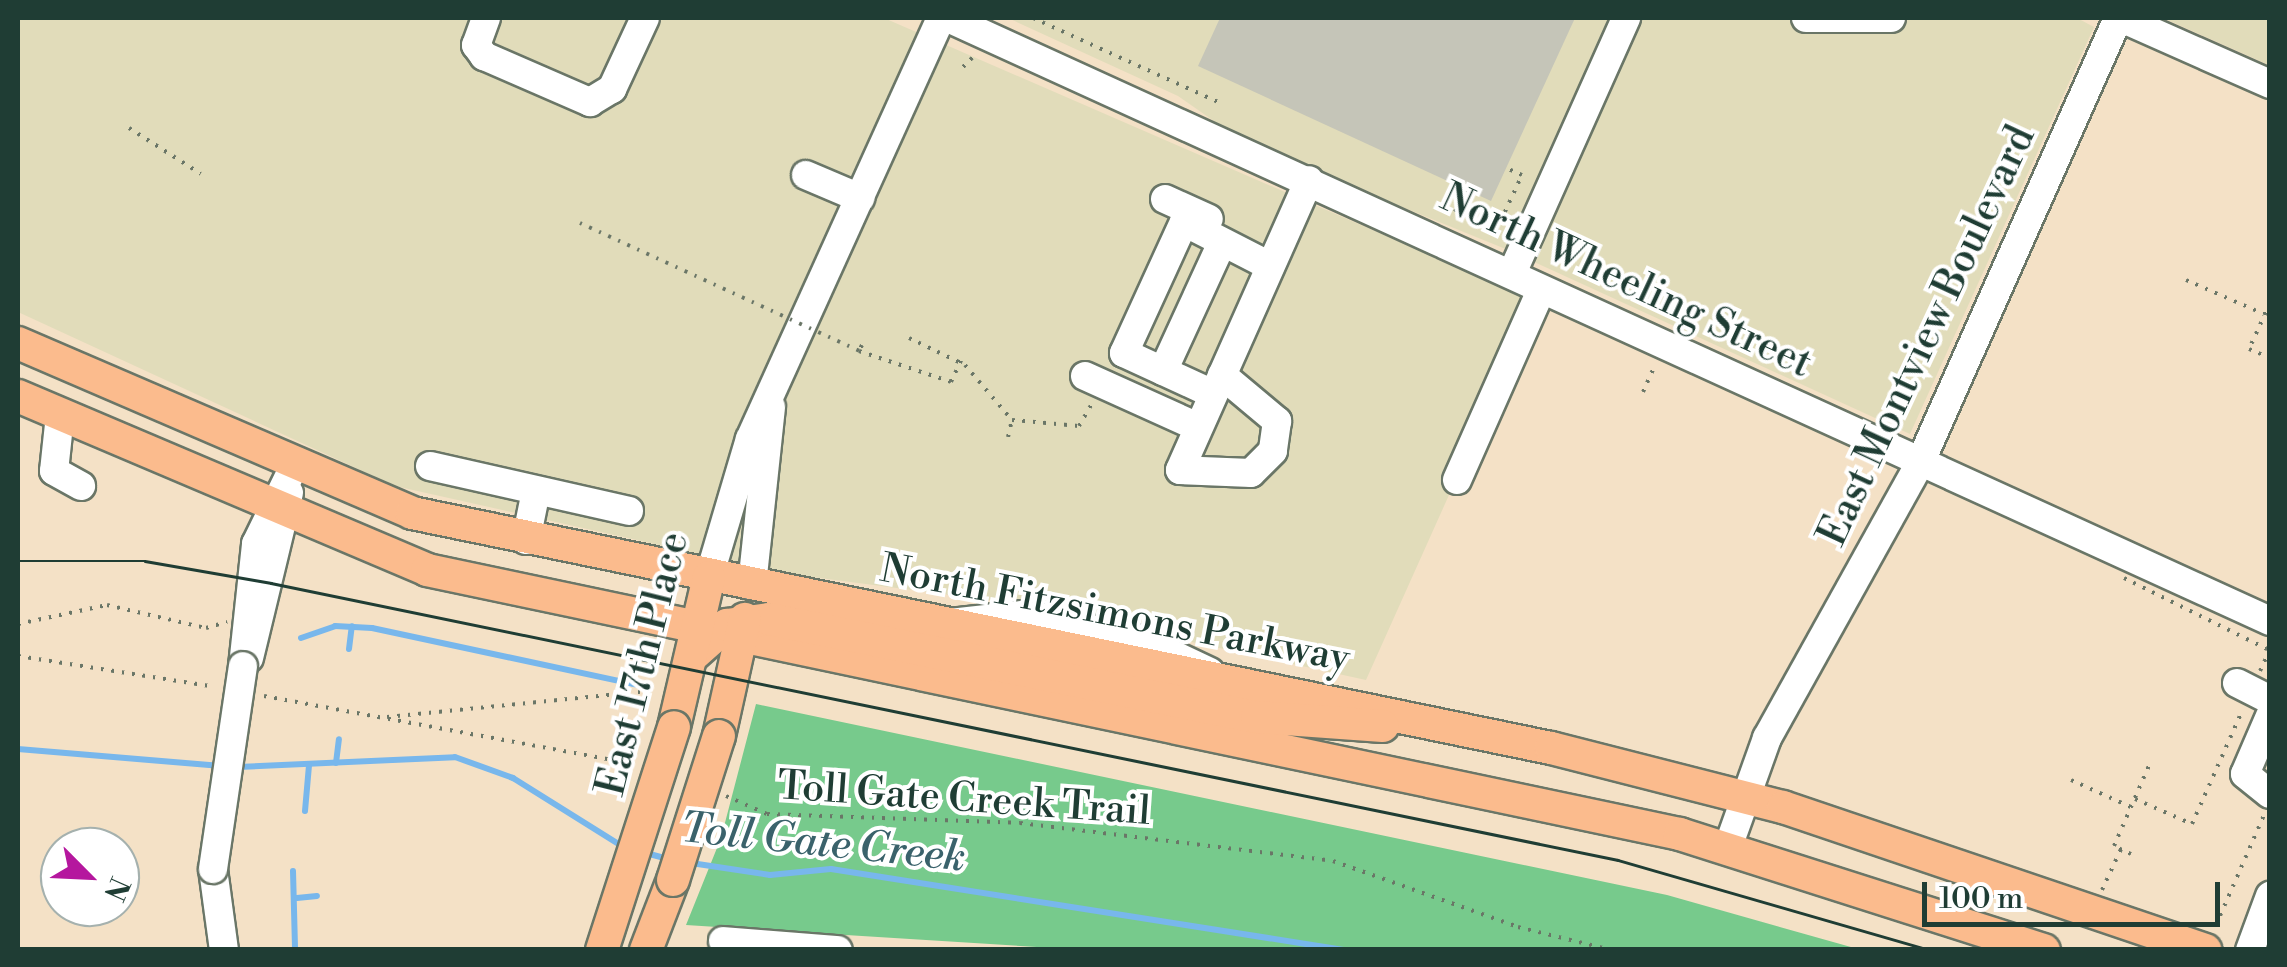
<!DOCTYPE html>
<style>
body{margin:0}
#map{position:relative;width:2287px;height:967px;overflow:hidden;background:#f4e1c6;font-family:"Libre Bodoni",serif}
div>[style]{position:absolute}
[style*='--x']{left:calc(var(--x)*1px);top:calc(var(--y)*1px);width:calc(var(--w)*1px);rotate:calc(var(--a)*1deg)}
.built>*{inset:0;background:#e1dcba}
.industrial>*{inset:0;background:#c5c5b8}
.green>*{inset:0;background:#77ca8c}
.stream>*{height:6px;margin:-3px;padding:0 3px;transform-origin:3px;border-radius:3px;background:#78b7ec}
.path>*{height:4px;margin-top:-2px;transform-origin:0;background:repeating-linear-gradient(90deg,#6a7667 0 2.5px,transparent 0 10.5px)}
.roads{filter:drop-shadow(2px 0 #6a7667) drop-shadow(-2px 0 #6a7667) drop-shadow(0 2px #6a7667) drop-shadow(0 -2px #6a7667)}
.minor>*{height:28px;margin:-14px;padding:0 14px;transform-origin:14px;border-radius:14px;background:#fff}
.major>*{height:32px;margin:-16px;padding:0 16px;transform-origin:16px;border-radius:16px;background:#fbbb8d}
.tram>*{height:2.5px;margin:-1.25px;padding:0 1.25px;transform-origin:1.25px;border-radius:1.25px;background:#1f3d34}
.path-bridge>*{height:4px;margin-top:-2px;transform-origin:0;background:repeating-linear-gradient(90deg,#6a7667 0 2.5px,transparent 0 10.5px)}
.bridges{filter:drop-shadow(2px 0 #6a7667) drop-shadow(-2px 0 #6a7667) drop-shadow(0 2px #6a7667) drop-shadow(0 -2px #6a7667)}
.minor-bridge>*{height:28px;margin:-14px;padding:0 14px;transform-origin:14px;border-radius:14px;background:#fff}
.major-bridge>*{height:32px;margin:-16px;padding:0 16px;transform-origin:16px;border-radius:16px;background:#fbbb8d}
span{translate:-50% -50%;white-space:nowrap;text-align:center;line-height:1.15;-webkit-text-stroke:8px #fff;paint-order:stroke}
.street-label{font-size:40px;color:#1f3d34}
.water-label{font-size:42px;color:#3a626b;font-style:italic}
.frame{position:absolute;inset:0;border:20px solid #1f3d34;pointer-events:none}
.north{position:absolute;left:40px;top:827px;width:100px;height:100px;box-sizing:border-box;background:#fff;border:2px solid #a5b1ae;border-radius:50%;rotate:114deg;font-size:28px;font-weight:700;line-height:40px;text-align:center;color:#1f3d34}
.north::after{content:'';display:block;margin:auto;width:35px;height:45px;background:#b5179e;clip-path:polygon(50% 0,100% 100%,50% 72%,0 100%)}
.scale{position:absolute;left:1922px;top:882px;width:298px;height:45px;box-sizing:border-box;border:5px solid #1f3d34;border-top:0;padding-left:12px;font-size:30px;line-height:35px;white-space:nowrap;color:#1f3d34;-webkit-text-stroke:8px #fff;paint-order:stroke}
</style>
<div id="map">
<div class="built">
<div style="clip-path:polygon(18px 18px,884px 18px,1536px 301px,1366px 680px,1012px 603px,789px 574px,395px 486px,18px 312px)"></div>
<div style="clip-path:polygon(1008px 18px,1616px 18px,1513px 252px,1247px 144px,1178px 96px)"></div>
<div style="clip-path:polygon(1639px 18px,2077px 18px,2094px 27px,1910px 434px,1532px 261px)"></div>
<div style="clip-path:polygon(2163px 18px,2269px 18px,2269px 65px)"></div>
</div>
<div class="industrial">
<div style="clip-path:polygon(1220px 18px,1575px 18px,1491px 201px,1198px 66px)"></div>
</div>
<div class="green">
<div style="clip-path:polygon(756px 704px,1667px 895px,1858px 949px,1086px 950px,686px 925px,721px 838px)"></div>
</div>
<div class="stream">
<div style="--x:301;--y:638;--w:36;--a:-19"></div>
<div style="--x:335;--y:626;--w:37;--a:3"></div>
<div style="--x:372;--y:628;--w:276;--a:12.1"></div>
<div style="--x:349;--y:649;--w:23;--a:-83"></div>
<div style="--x:18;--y:749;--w:204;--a:4.8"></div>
<div style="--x:336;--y:763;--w:24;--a:-83"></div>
<div style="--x:238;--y:767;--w:217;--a:-2.6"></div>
<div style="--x:455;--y:757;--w:62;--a:19.9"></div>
<div style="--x:513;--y:778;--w:132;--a:32"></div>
<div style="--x:305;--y:811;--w:46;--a:-85"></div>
<div style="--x:642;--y:852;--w:28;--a:15"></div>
<div style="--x:691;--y:863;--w:80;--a:8.6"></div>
<div style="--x:770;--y:875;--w:61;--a:-5.6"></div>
<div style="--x:831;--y:869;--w:519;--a:8.97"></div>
<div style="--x:293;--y:871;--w:79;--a:88.5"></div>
<div style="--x:297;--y:898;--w:20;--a:-6"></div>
</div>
<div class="path">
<div style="--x:1033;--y:18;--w:203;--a:24.4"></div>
<div style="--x:963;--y:67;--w:14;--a:-45"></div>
<div style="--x:129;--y:128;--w:85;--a:32.6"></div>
<div style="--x:1455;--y:212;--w:25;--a:-64"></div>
<div style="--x:1496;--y:231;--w:62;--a:-65.1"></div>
<div style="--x:1522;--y:175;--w:17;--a:-156"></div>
<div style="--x:2186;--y:280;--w:85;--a:23.6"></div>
<div style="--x:2270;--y:303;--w:51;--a:114.5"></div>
<div style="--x:2249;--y:349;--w:23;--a:23"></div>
<div style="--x:909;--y:338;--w:62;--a:25.7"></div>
<div style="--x:965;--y:365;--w:72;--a:49.5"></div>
<div style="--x:862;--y:345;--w:7;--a:117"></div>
<div style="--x:859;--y:351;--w:97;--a:18.6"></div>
<div style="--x:951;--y:382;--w:29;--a:-65"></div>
<div style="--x:1643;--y:392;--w:30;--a:-66"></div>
<div style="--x:1012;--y:420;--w:67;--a:5.1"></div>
<div style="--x:1079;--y:426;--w:24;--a:-60"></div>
<div style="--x:1008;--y:437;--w:17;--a:-77"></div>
<div style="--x:2124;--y:578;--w:160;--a:26.4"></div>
<div style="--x:18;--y:624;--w:91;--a:-12.1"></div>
<div style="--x:107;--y:605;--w:102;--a:13.1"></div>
<div style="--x:206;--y:628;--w:22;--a:-16"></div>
<div style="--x:18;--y:656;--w:199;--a:8.9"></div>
<div style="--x:2260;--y:671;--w:23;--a:-65"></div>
<div style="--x:264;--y:696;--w:375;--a:10.4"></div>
<div style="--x:387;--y:717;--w:270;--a:-5.7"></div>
<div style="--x:2071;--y:780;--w:66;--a:24.2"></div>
<div style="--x:726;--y:796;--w:45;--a:23.7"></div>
<div style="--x:767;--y:814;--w:253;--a:2"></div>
<div style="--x:1020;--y:823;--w:315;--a:6.9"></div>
<div style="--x:1333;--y:861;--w:196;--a:19.6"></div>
<div style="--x:1518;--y:927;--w:96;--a:13.9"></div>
<div style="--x:2135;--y:799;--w:62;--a:23.7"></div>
<div style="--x:2192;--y:824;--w:124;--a:-66.1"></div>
<div style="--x:2131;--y:854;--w:19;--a:-155"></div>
<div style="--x:2114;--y:846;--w:93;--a:-66.5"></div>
<div style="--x:2102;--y:890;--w:45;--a:-65.1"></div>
<div style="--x:2216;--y:925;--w:120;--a:-66.4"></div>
</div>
<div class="roads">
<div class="minor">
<div style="--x:486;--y:18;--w:29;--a:110"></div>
<div style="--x:476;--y:45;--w:14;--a:54"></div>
<div style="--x:484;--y:56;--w:116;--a:23.5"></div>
<div style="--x:590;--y:102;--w:26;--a:-31"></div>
<div style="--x:612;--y:89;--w:78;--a:-65.1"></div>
<div style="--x:948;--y:18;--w:1453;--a:24.52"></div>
<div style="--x:1806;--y:18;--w:85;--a:0"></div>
<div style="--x:2121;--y:18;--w:163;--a:23.9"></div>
<div style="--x:806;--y:175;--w:59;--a:23.1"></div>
<div style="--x:1165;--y:199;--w:48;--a:24.4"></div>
<div style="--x:1513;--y:271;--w:277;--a:-65.9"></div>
<div style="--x:1163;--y:371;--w:141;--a:-65.3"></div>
<div style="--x:1222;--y:375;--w:72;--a:39.9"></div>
<div style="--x:1277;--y:421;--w:30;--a:98"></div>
<div style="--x:1273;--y:451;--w:31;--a:135"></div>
<div style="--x:1251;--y:473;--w:71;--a:-177.6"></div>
<div style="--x:1180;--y:470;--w:317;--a:-66"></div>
<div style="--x:1085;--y:376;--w:124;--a:24.3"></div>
<div style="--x:1213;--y:394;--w:98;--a:-155.3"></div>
<div style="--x:1124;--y:353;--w:144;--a:-65.4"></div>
<div style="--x:1184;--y:222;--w:97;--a:27.1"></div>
<div style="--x:60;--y:415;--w:56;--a:96.1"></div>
<div style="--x:54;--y:471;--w:31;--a:29"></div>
<div style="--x:430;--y:466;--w:204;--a:12.7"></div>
<div style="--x:1457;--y:480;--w:208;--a:-66.1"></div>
<div style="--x:526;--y:540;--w:50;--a:-78.5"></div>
<div style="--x:709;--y:577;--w:144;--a:-73.5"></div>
<div style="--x:750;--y:439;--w:462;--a:-65.6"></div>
<div style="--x:752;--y:585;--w:179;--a:-83.9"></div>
<div style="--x:950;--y:623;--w:73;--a:-6.3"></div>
<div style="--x:1023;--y:615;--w:122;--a:11.9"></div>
<div style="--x:1142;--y:640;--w:75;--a:25.2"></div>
<div style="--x:249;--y:658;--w:170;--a:-76.4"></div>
<div style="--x:243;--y:666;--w:123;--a:-83.9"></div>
<div style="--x:256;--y:544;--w:87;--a:-64"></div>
<div style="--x:2237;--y:683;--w:37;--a:27"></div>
<div style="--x:2270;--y:716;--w:63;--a:113.3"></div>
<div style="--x:2245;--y:774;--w:32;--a:39"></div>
<div style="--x:1728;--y:847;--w:116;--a:-70.3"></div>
<div style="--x:1767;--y:738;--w:315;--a:-60.9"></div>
<div style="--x:1920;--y:463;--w:487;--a:-66"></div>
<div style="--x:213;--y:869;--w:82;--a:82.3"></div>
<div style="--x:723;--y:941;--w:115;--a:4.5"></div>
<div style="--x:2250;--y:950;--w:58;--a:-69.7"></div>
</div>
<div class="major">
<div style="--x:18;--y:343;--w:429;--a:23.3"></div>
<div style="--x:412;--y:513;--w:1163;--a:11.66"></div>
<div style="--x:1551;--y:748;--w:239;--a:14.3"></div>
<div style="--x:1783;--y:807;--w:446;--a:18.7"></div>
<div style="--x:18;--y:396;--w:444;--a:23"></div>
<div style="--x:427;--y:570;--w:1281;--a:11.9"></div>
<div style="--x:1680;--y:834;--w:382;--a:17.7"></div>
<div style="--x:692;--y:656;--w:47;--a:-41.5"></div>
<div style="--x:727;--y:625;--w:42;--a:-8.1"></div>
<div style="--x:769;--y:619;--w:498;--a:11.4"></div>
<div style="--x:1257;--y:717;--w:126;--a:4.1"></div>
<div style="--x:674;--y:727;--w:154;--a:-76.9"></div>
<div style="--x:719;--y:736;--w:120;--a:-77.5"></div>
<div style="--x:646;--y:950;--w:75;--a:-68.9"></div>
</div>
</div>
<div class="tram">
<div style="--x:18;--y:561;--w:127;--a:0"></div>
<div style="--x:145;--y:561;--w:128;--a:9.9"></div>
<div style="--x:271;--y:583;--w:1375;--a:11.62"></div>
<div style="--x:1618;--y:860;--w:325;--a:16.1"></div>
</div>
<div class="path-bridge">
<div style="--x:580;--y:223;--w:307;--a:24.6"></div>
</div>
<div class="bridges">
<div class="minor-bridge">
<div style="--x:213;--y:869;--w:205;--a:-81.6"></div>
</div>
<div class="major-bridge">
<div style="--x:673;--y:880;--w:151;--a:-72.3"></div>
<div style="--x:602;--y:950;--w:234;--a:-72.1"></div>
</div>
</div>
<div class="street-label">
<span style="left:1626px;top:281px;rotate:25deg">North Wheeling Street</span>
<span style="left:1927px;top:336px;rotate:-65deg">East Montview Boulevard</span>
<span style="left:1115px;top:614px;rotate:11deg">North Fitzsimons Parkway</span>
<span style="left:643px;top:664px;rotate:-76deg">East 17th Place</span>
<span style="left:964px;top:799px;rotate:4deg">Toll Gate Creek Trail</span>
</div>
<div class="water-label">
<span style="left:823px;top:844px;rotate:6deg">Toll Gate Creek</span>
</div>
<div class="frame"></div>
<div class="north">N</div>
<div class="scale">100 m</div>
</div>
